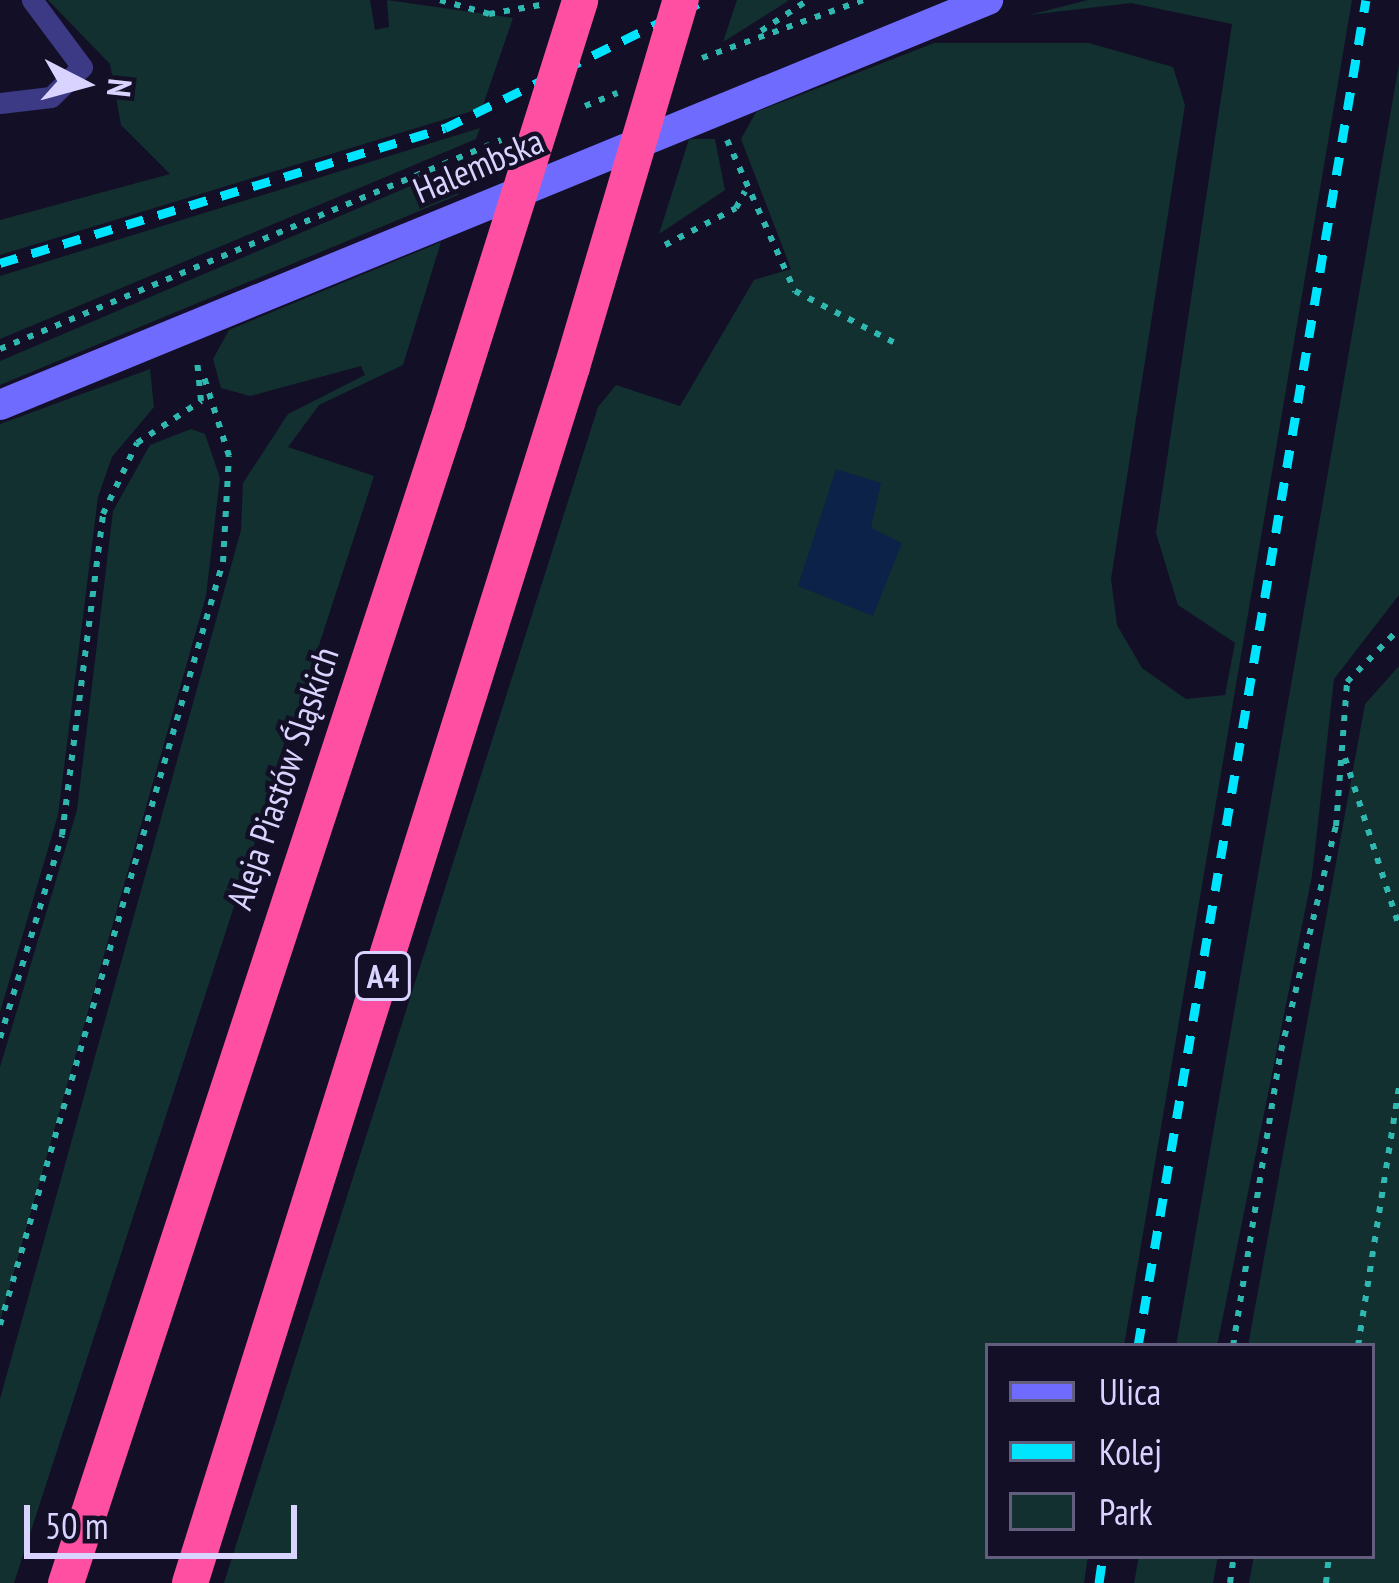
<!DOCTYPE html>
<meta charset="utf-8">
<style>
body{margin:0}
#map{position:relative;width:1399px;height:1583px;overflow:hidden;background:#130f26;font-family:"PT Sans Narrow",sans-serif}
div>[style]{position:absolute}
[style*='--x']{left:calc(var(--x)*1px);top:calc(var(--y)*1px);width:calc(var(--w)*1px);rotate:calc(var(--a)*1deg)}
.green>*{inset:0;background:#12302f}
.water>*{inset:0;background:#0c2248}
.path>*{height:6px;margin-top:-3px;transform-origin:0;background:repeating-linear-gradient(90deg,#2fb8b0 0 6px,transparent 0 15px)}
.lane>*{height:21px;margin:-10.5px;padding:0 10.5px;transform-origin:10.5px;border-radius:10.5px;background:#3d3a85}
.secondary>*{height:30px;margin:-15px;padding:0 15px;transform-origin:15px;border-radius:15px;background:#6f6bff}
.highway>*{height:36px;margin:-18px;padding:0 18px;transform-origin:18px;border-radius:18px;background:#ff4fa3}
.rail>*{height:9px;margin-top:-4.5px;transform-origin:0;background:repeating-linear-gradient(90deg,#00e5ff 0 18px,transparent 0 33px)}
.highway-bridge>*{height:36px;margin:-18px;padding:0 18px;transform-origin:18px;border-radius:18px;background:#ff4fa3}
span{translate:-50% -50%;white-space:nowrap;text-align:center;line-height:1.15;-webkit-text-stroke:9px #130f26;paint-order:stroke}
.shield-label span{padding:3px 9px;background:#130f26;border:3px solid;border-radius:9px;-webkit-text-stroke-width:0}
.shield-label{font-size:33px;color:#d9d4ff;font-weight:700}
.street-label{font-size:36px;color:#d9d4ff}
.legend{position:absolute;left:985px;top:1343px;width:390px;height:216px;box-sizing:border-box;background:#130f26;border:3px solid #625e7d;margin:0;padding:15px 21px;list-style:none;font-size:36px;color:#d9d4ff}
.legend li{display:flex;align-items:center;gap:24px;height:60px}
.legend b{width:60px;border:3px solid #625e7d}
.north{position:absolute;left:24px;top:24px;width:120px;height:120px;-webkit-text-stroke:9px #130f26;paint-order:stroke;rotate:96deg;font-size:33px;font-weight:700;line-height:48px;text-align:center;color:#d9d4ff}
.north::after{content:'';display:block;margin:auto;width:42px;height:54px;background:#d9d4ff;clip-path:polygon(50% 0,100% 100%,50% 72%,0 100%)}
.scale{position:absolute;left:24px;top:1505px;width:273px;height:54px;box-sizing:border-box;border:6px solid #d9d4ff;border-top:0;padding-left:15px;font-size:36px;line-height:42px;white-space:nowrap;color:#d9d4ff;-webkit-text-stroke:9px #130f26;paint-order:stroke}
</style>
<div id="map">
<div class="green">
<div style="clip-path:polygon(48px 0,370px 0,375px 30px,389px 27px,387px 0,513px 18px,482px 108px,0 255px,0 220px,170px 174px,121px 125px,110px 64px)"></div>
<div style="clip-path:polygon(737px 0,787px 0,788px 1px,723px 42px)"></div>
<div style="clip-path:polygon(1088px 0,1352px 0,1124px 1346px,988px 1346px,988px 1556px,1088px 1556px,1084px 1583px,224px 1583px,598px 407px,616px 385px,680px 406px,754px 280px,791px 269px,741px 139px,756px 112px,934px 43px,1089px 43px,1173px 67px,1185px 105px,1111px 579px,1117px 625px,1142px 668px,1186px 699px,1225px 695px,1235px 643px,1178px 605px,1156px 533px,1232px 24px,1131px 3px,1029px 15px)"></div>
<div style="clip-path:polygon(1399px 64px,1399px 595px,1334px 679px,1312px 876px,1217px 1346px,1176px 1346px)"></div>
<div style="clip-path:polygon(480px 128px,476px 139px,0 339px,0 276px)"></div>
<div style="clip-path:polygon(689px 139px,715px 139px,725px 190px,659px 234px)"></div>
<div style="clip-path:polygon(469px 161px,458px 195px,0 385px,0 361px)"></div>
<div style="clip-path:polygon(441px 242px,403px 365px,319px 405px,288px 447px,374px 476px,14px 1583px,0 1583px,0 1399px,241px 530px,243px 483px,288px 414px,365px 375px,361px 366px,250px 396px,221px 388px,213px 359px,229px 330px)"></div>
<div style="clip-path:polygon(150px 369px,154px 407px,112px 457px,98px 497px,58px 815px,0 1012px,0 424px)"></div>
<div style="clip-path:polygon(191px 429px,205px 434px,220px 478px,206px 596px,0 1321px,0 1067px,77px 810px,113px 511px,150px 445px)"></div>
<div style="clip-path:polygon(1399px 666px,1399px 1583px,1249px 1583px,1254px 1556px,1372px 1556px,1372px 1346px,1248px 1346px,1365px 704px)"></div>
<div style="clip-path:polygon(1139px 1556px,1218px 1556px,1213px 1583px,1134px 1583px)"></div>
</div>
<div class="water">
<div style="clip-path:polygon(836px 469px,881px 483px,871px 528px,902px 543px,873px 616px,798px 586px)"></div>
</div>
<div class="path">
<div style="--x:440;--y:0;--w:51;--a:15.9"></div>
<div style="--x:489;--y:14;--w:52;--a:-10"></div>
<div style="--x:761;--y:31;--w:56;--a:-33.4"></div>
<div style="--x:702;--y:58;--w:171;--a:-19.8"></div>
<div style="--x:585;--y:106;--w:35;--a:-22"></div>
<div style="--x:727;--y:140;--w:166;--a:65.8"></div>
<div style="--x:795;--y:291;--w:113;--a:27.5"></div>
<div style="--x:665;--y:245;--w:80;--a:-27.5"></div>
<div style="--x:736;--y:208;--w:19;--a:-62"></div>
<div style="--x:0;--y:349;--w:543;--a:-22.64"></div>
<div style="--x:1345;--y:758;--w:176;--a:72.2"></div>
<div style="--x:0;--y:1038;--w:212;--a:-73"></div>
<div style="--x:62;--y:835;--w:324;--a:-82.7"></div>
<div style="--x:103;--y:514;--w:79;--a:-64.4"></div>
<div style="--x:137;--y:443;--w:77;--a:-33.3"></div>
<div style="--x:201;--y:401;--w:41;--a:-95.6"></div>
<div style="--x:0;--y:1325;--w:795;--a:-73.71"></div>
<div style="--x:223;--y:562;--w:106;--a:-86.8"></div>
<div style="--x:229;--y:456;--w:86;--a:-107.6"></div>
<div style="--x:1233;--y:1346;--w:299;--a:-80.8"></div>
<div style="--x:1281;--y:1051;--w:232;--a:-76.3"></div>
<div style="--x:1336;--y:826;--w:144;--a:-85.6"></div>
<div style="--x:1347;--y:682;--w:74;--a:-45.5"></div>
<div style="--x:1358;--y:1346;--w:261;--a:-81"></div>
<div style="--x:1230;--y:1583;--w:27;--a:-82"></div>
<div style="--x:1326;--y:1583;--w:27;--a:-84"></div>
</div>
<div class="lane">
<div style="--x:0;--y:103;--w:51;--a:-6.7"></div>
<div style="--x:51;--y:97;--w:43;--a:-44.1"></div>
<div style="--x:82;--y:67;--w:84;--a:-126.7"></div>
</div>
<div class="secondary">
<div style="--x:0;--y:405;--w:1068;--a:-22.29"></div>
</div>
<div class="highway">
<div style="--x:66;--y:1583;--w:1221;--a:-71.82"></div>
<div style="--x:190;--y:1583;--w:1275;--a:-72.56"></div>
</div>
<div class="rail">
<div style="--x:0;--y:263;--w:465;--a:-16.9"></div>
<div style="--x:445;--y:128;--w:290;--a:-26.2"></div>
<div style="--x:1138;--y:1346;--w:1365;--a:-80.39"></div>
<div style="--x:1099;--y:1583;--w:27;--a:-82"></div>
</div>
<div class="highway-bridge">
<div style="--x:572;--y:367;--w:383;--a:-73.5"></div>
<div style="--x:447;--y:423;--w:443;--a:-72.5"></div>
</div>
<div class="shield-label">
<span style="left:383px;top:976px">A4</span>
</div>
<div class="street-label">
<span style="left:478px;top:165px;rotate:-23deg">Halembska</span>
<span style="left:282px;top:778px;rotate:-71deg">Aleja Piastów Śląskich</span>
</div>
<ul class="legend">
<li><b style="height:15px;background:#6f6bff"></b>Ulica</li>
<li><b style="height:15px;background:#00e5ff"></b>Kolej</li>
<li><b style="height:33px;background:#12302f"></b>Park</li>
</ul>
<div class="north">N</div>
<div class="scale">50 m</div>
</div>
